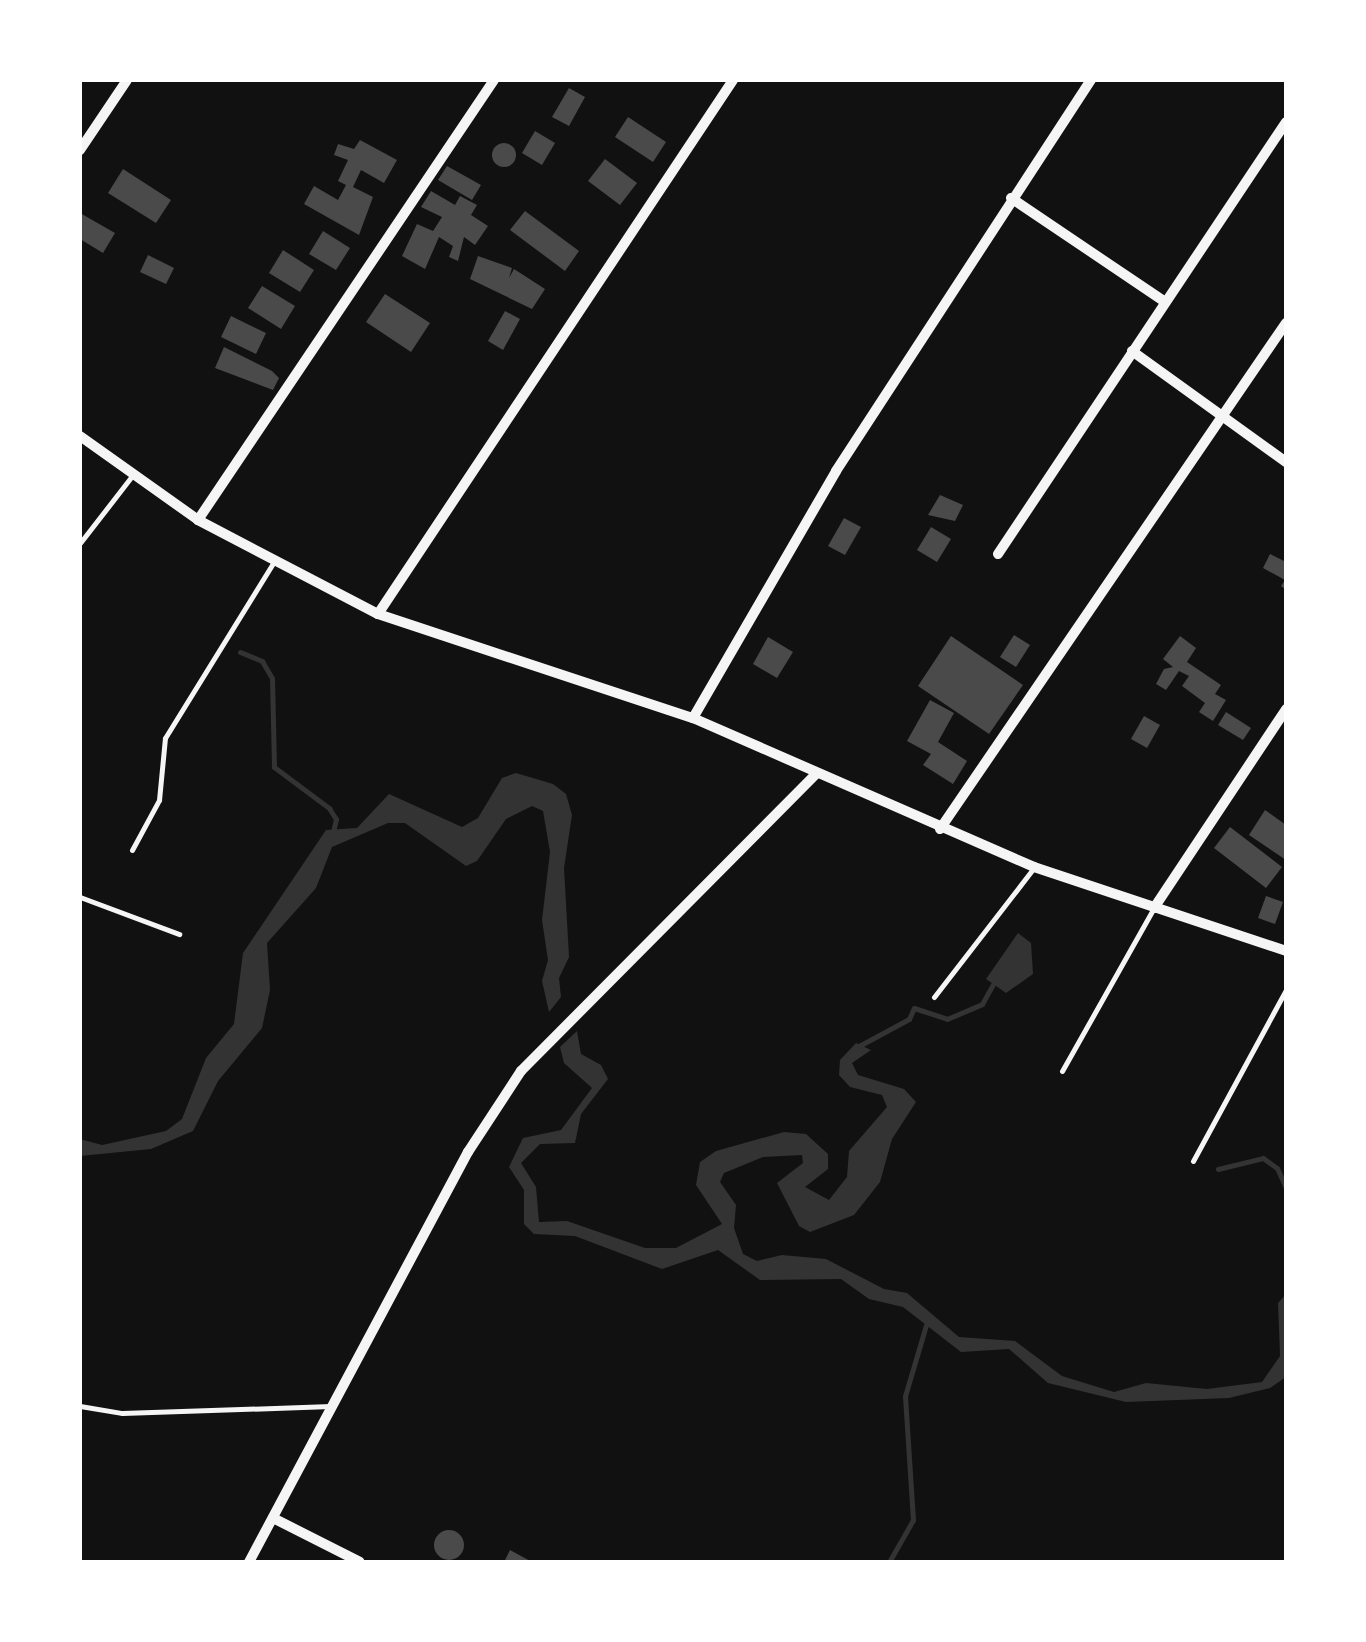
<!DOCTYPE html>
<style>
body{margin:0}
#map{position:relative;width:1366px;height:1642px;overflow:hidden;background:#111;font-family:Poppins,sans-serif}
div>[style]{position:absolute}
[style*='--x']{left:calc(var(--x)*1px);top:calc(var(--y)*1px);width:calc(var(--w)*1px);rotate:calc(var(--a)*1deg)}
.water>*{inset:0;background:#333}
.stream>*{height:5px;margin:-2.5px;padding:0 2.5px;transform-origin:2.5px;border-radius:2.5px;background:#333}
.building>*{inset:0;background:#4a4a4a}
.round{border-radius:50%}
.service>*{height:5px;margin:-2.5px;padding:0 2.5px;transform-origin:2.5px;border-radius:2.5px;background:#f5f5f5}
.minor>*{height:10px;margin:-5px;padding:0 5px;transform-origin:5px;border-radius:5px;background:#f5f5f5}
span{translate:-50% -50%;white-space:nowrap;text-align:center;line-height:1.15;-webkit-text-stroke:9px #fff;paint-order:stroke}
.frame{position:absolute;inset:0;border:82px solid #fff;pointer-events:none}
</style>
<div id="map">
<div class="water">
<div style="clip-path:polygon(516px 773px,553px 784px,566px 794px,572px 815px,564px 868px,569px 957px,559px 978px,561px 997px,549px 1012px,542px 981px,548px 960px,542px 920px,550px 852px,543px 811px,532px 806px,506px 819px,477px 861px,466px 866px,405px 823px,388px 823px,332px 847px,316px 888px,267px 943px,270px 990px,262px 1028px,218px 1081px,193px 1131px,151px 1149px,80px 1156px,80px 1139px,102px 1145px,166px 1131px,182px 1119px,206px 1058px,234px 1024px,243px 953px,326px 830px,357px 828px,389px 794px,462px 827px,478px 818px,502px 778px)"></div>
<div style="clip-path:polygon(1018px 933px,1031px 943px,1033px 974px,1006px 993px,986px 979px)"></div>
<div style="clip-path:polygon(577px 1031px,581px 1054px,601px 1065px,608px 1079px,581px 1114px,575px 1143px,540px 1144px,521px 1163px,536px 1187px,539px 1222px,567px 1221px,645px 1248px,676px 1248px,722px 1224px,696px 1185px,700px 1162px,716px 1151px,784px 1132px,806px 1134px,828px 1154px,828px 1169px,805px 1187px,829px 1200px,847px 1177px,849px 1151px,887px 1107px,882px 1095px,850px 1087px,839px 1075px,840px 1060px,856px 1043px,871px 1050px,852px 1063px,858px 1075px,904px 1089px,916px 1102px,892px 1139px,880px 1182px,854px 1215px,810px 1232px,799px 1226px,777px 1183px,803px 1163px,802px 1155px,763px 1157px,724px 1173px,720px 1182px,736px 1205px,734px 1228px,743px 1254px,757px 1261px,782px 1255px,826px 1259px,884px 1289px,907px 1293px,959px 1337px,1015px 1341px,1062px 1376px,1114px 1392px,1146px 1383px,1207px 1389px,1262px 1382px,1280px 1356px,1278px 1303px,1286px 1294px,1286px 1377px,1270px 1388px,1229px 1398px,1126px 1402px,1048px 1383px,1009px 1349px,961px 1352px,903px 1307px,869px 1299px,841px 1279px,760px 1280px,718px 1250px,662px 1269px,575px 1236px,534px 1234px,524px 1224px,524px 1190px,509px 1167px,523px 1138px,561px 1130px,592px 1088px,564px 1063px,560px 1047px)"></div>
</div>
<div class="stream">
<div style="--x:240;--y:652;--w:24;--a:22"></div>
<div style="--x:262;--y:661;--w:20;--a:60"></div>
<div style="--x:272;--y:678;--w:89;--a:88.7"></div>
<div style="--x:274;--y:767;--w:69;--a:36.7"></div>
<div style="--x:329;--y:808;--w:13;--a:58"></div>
<div style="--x:336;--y:819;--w:17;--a:103"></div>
<div style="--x:857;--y:1047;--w:59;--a:-28.3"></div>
<div style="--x:909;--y:1019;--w:12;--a:-66"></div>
<div style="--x:914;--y:1008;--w:35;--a:18"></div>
<div style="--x:947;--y:1019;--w:38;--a:-23"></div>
<div style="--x:982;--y:1004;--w:23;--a:-61"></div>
<div style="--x:1218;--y:1169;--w:46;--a:-13.7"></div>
<div style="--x:1263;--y:1158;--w:17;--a:36"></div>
<div style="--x:1277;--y:1168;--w:22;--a:66"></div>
<div style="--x:889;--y:1562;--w:48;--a:-60.3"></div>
<div style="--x:913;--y:1520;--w:124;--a:-93.7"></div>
<div style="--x:905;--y:1396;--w:74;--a:-73.5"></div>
</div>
<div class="building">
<div style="clip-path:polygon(569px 88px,585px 97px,569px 126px,552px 117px)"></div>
<div style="clip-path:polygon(628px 117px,666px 142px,653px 162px,615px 137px)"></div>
<div style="clip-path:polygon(535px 131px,555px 143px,542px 165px,522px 153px)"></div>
<div style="clip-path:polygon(360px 140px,397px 160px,384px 183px,361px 170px,353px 187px,373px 197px,359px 235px,304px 204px,314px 186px,338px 200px,346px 185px,338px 181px,348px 160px,334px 155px,338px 144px,354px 149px)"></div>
<div class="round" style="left:492px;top:143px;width:24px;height:24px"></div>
<div style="clip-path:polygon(605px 159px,637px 183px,620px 205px,588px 181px)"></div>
<div style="clip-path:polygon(447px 166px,481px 185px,472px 200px,438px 180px)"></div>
<div style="clip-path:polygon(123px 169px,171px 200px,156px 223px,108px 193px)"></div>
<div style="clip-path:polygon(431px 191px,455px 205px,460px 196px,477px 205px,471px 215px,488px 226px,475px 245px,464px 237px,458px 261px,449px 257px,453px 246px,439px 237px,425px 269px,402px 256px,417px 224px,433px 231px,442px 217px,421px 207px)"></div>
<div style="clip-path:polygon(525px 211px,579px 251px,565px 271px,510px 230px)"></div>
<div style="clip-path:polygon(80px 213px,115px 233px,103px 253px,80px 239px)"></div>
<div style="clip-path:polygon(323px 231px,350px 248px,336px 270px,309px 254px)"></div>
<div style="clip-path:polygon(283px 250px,314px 270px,300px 292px,269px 273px)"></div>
<div style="clip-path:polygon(148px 255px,174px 268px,166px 284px,140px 272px)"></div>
<div style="clip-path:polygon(478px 256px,512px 268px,509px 278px,514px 269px,545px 289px,532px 309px,470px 279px)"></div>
<div style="clip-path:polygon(262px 286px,295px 306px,281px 329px,248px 308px)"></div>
<div style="clip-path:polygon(385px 294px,430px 323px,411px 352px,366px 322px)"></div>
<div style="clip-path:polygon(505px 311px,520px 319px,503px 350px,488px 341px)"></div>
<div style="clip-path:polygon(231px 316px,266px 333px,256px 354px,221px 337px)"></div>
<div style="clip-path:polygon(224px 347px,272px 371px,279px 378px,273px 390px,215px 368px)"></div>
<div style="clip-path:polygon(940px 495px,963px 505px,955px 521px,928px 515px)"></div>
<div style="clip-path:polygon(844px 518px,861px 527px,845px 555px,828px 546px)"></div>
<div style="clip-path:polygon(931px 527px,951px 539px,937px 562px,917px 550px)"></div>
<div style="clip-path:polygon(1270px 554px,1286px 562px,1286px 590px,1281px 586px,1285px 580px,1263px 568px)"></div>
<div style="clip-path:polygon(1014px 635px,1030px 645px,1016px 667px,1000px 657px)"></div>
<div style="clip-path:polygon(951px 636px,1023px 685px,989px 734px,918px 686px)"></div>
<div style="clip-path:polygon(1180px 636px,1196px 648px,1187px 662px,1221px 685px,1215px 694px,1226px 700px,1213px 721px,1199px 712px,1205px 703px,1182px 686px,1189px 676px,1179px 671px,1166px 690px,1156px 684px,1164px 669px,1173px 667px,1163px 659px)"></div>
<div style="clip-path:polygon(768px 637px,793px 652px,777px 678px,753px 664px)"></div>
<div style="clip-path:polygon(930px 700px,954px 713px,938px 742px,967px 761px,953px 784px,923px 765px,931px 754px,907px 741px)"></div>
<div style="clip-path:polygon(1226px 712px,1251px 728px,1243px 740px,1218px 725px)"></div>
<div style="clip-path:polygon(1144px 716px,1160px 725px,1147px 748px,1131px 739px)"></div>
<div style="clip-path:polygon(1265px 810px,1286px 825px,1286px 860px,1249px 835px)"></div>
<div style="clip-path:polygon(1230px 827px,1282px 867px,1266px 888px,1214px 848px)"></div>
<div style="clip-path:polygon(1266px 896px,1283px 902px,1275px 924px,1258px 918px)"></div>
<div class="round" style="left:434px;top:1530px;width:30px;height:30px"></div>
<div style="clip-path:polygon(510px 1550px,532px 1562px,504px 1562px)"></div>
</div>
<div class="service">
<div style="--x:80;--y:543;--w:85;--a:-52.2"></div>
<div style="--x:132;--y:850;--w:57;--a:-61.6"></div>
<div style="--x:159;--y:800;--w:62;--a:-84.5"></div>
<div style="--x:165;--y:738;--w:206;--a:-58.3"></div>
<div style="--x:80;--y:897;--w:106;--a:20.5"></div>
<div style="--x:934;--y:997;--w:162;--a:-52.3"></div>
<div style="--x:1062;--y:1071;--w:187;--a:-60.6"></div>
<div style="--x:1193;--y:1161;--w:195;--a:-61.5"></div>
<div style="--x:80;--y:1406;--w:43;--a:9.5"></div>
<div style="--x:122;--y:1413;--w:209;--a:-1.9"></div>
</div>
<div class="minor">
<div style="--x:80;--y:150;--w:84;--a:-56.1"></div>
<div style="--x:1011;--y:198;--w:186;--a:34"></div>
<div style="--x:1132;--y:351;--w:190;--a:35.8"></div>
<div style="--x:80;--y:436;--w:145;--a:35.4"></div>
<div style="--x:198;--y:520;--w:203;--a:27.6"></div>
<div style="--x:378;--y:614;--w:332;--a:18.3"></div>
<div style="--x:693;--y:718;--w:372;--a:23.6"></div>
<div style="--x:1034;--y:867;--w:266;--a:18.4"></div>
<div style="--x:198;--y:520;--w:530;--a:-56.07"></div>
<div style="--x:998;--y:554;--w:519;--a:-56.31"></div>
<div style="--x:378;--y:614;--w:641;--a:-56.38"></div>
<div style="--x:693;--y:718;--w:285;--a:-59.9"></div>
<div style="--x:836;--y:471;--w:467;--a:-56.9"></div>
<div style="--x:940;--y:829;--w:613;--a:-55.64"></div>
<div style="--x:1154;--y:908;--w:239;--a:-56.4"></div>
<div style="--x:273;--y:1518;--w:97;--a:26.8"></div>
<div style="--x:249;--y:1562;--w:465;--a:-61.9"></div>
<div style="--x:468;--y:1152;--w:97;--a:-56.8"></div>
<div style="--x:521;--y:1071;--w:420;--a:-45.2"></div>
</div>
<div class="frame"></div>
</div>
